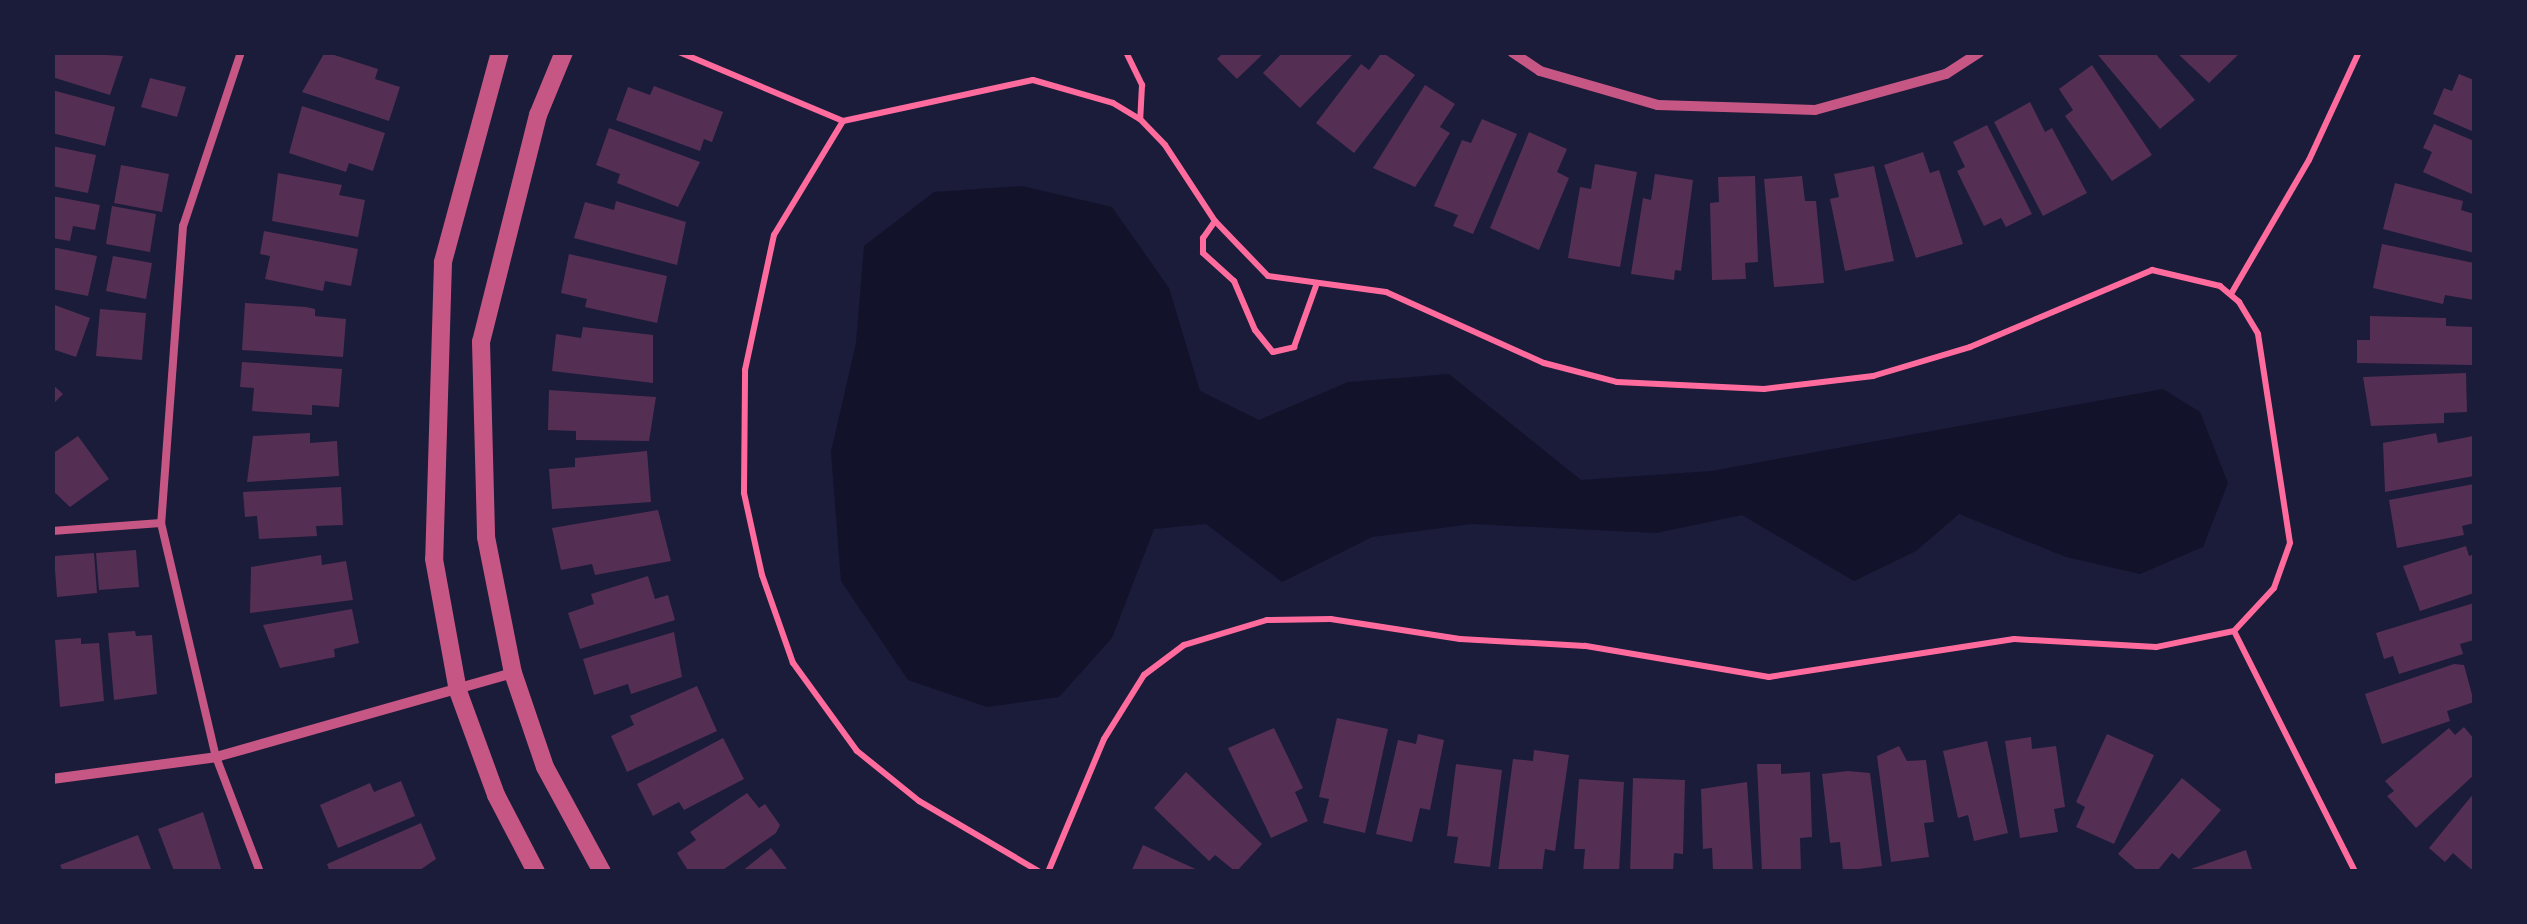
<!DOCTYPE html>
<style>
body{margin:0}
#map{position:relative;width:2527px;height:924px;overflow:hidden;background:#1b1b3a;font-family:Lato,sans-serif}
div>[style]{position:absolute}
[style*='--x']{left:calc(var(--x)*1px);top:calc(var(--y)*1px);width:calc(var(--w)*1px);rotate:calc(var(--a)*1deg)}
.water>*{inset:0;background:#12122b}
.building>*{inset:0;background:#542f53}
.path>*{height:6px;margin:-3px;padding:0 3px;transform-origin:3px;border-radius:3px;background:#ff6b9d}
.service>*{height:8px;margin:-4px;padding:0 4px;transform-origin:4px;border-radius:4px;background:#c65784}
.minor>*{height:10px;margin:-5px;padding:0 5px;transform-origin:5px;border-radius:5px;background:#c65784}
.tertiary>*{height:18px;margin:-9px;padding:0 9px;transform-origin:9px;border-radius:9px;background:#c65784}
span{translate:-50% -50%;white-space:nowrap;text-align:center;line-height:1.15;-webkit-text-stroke:10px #1b1b3a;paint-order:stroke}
.frame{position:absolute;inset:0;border:55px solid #1b1b3a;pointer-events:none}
</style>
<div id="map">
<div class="water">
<div style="clip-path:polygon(1022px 186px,1112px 207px,1169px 288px,1200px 391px,1259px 420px,1348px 382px,1449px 374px,1581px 480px,1711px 471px,2163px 389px,2200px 412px,2228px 483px,2203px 547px,2140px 574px,2066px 557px,1959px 514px,1916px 551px,1854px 581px,1742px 515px,1656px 533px,1472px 524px,1372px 537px,1282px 582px,1206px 524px,1154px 529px,1112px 638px,1059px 697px,987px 707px,908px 680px,841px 581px,831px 452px,856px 343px,864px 246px,934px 192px)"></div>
</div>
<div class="building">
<div style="clip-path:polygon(52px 52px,123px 56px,110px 95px,52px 77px)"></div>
<div style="clip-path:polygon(325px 52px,378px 69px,375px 79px,400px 87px,389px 121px,302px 92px)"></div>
<div style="clip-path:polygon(1224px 52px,1265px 52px,1237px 79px,1217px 59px)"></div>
<div style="clip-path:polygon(1283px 52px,1349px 52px,1352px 55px,1300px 108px,1263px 73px)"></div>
<div style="clip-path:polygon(1382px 52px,1415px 75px,1354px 153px,1316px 123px,1361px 64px,1369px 70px)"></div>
<div style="clip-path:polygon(2154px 52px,2195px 100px,2160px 129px,2098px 55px)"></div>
<div style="clip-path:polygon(2176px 52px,2241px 52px,2209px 83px)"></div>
<div style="clip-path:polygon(2092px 65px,2152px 155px,2112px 181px,2065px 116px,2073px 110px,2059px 89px)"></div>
<div style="clip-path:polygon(2459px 74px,2474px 80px,2474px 132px,2433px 114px,2444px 88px,2452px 91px)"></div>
<div style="clip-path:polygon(150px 78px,186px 87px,177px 117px,141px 107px)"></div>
<div style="clip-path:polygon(1425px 85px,1455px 104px,1440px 127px,1450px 133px,1415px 187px,1373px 168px)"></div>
<div style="clip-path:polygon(654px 86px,723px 112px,712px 142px,704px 139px,700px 151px,616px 120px,628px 87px,650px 95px)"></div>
<div style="clip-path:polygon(52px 90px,115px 107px,105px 146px,52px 133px)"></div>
<div style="clip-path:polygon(2030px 102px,2045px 132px,2052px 128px,2087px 193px,2043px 216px,1994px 122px)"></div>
<div style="clip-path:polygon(302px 106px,385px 133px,373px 171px,349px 163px,346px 172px,289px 153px)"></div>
<div style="clip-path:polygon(1482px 119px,1517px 134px,1473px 234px,1453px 226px,1458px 215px,1434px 206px,1462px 140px,1471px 143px)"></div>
<div style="clip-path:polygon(2434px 124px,2474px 141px,2474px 195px,2423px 172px,2432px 152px,2423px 148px)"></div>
<div style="clip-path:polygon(1987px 125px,2032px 214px,2006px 227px,2001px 218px,1984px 226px,1957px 171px,1965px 167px,1953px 142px)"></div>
<div style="clip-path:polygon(609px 128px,700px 162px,678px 207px,617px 183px,620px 174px,596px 165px)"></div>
<div style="clip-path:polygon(1529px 132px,1567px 149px,1557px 172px,1569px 178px,1539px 250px,1490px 228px)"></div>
<div style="clip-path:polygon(52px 146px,96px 155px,88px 193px,52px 186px)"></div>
<div style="clip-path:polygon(1923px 152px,1930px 173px,1939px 170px,1963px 244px,1916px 258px,1884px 165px)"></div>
<div style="clip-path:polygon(1595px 164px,1637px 172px,1620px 267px,1568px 258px,1580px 187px,1591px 189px)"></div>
<div style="clip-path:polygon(121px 165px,169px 174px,162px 212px,114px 203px)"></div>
<div style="clip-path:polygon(1874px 166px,1894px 261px,1845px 271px,1830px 199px,1839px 197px,1834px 174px)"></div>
<div style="clip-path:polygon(278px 173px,342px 185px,339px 195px,365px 200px,358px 237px,272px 221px)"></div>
<div style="clip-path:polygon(1655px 174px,1693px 180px,1681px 271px,1675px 270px,1674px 280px,1631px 274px,1643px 198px,1651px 200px)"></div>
<div style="clip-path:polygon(1755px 176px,1758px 262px,1745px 263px,1746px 279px,1712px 280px,1710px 203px,1719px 202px,1718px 177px)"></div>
<div style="clip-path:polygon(1802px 176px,1805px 201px,1816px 201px,1824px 283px,1774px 287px,1764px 179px)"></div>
<div style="clip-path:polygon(2395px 183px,2463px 201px,2461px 210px,2474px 214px,2474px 253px,2383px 229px)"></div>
<div style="clip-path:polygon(52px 196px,100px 205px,95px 230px,73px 226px,70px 241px,52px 238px)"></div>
<div style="clip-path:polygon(616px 201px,686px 222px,677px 265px,574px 238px,585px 202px,614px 210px)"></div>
<div style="clip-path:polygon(112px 206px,156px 214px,150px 252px,106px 244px)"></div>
<div style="clip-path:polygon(264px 231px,358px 249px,351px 286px,325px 281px,323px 291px,265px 279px,270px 256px,260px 254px)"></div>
<div style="clip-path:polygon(2382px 244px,2474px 263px,2474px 300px,2445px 295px,2443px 304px,2373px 288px)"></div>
<div style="clip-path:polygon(52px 247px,97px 256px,88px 296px,52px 289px)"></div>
<div style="clip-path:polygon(569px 254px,667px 276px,657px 323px,585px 307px,587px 299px,561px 293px)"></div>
<div style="clip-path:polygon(113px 256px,152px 263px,146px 299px,106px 291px)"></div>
<div style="clip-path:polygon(245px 303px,306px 307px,315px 309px,315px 316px,346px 319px,343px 357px,242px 350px)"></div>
<div style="clip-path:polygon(52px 304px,90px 318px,76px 357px,52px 349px)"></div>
<div style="clip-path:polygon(100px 309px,146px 313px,142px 360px,96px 356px)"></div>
<div style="clip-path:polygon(2370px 316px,2446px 318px,2446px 326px,2473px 327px,2473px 365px,2357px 363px,2357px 340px,2370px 340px)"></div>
<div style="clip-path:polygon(583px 327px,653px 335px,653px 383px,552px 371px,556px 334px,581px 338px)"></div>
<div style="clip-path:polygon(242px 362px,342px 369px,339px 407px,312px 405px,312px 415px,252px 411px,254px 388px,240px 387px)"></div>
<div style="clip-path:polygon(2466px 373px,2467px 412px,2444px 413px,2444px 423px,2371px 426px,2363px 377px)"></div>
<div style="clip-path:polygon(52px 384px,63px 394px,52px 405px)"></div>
<div style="clip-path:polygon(549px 390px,656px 397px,649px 441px,576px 440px,576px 431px,548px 430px)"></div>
<div style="clip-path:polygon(310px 433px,310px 443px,337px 441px,339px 476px,247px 482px,253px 436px)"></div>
<div style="clip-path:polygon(2436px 433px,2438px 443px,2473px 436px,2474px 476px,2385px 492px,2383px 443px)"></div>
<div style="clip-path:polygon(78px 436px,109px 479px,70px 507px,52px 490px,52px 454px)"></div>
<div style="clip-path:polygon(647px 451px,651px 502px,552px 509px,549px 469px,575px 467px,575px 458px)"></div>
<div style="clip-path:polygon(2474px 484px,2474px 523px,2462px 526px,2464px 535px,2397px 548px,2389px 500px)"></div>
<div style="clip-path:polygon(341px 487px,343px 525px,316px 526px,317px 536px,259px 539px,257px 516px,245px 517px,243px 492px)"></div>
<div style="clip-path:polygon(658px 510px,671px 561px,595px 575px,592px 564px,561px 570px,552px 528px)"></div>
<div style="clip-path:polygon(2466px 546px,2469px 556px,2474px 554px,2474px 593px,2420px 611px,2403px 566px)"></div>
<div style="clip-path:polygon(136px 550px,139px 587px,99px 590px,96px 553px)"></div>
<div style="clip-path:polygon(94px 553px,97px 593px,57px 597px,54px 556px)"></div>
<div style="clip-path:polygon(321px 555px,322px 565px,346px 561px,353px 600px,250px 613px,251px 567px)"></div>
<div style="clip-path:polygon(648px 576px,655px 599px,668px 595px,675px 620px,580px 649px,568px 613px,594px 604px,591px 594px)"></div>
<div style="clip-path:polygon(2474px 603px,2474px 640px,2460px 644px,2463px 654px,2399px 674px,2393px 656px,2384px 659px,2376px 633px)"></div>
<div style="clip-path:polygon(352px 609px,359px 643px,334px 649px,335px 657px,280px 668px,263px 625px)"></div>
<div style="clip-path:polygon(135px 631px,136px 636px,152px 635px,157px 694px,114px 700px,108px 633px)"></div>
<div style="clip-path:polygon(674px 632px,682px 677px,631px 694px,628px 684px,594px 695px,583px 659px)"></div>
<div style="clip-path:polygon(81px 638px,81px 644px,99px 643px,104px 701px,60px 707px,55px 640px)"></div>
<div style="clip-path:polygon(2454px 664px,2464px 665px,2474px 702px,2447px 711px,2450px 721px,2382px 744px,2365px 694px)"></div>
<div style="clip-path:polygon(697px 686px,717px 731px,627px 772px,611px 736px,634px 725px,630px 716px)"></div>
<div style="clip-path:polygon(1337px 718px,1388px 729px,1365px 833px,1323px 823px,1329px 799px,1319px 797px)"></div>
<div style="clip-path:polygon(2464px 727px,2474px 739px,2474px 775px,2416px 828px,2387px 796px,2394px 791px,2385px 781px,2449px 728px,2455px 735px)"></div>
<div style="clip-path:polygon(1274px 728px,1303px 788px,1295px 792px,1308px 821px,1271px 838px,1228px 748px)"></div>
<div style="clip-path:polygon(1418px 734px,1444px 740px,1430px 810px,1420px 808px,1412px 842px,1376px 834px,1398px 740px,1416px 744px)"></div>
<div style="clip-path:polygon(2107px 734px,2154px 755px,2114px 844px,2076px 827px,2085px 807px,2076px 802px)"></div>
<div style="clip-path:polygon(2031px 737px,2032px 749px,2056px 746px,2065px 807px,2054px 809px,2058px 832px,2020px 838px,2005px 741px)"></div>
<div style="clip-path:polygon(723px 738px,744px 779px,684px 810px,679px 802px,653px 816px,637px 784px)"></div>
<div style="clip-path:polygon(1987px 741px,2008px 833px,1974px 841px,1968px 815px,1958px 818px,1943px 751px)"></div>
<div style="clip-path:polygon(1899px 746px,1907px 761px,1926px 760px,1934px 822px,1924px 823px,1929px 857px,1891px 862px,1877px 756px)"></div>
<div style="clip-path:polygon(1534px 750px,1569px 755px,1555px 851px,1545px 849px,1542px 872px,1498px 872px,1513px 759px,1533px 761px)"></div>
<div style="clip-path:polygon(1456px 764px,1502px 770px,1490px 867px,1454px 863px,1458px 837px,1447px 836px)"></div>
<div style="clip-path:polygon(1757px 764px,1781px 764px,1781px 774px,1810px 772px,1812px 837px,1800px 838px,1801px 870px,1762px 872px)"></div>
<div style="clip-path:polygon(1848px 771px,1870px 773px,1882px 866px,1843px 871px,1840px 842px,1830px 843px,1822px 774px)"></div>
<div style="clip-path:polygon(1186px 772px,1262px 844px,1236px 872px,1215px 855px,1209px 861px,1154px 808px)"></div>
<div style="clip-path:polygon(1633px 778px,1685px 780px,1683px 854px,1674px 853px,1673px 872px,1630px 872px)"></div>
<div style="clip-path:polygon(2182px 778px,2221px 810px,2179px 859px,2172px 853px,2158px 870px,2139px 872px,2118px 854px)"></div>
<div style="clip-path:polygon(1579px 779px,1624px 782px,1619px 872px,1583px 872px,1585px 849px,1574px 849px)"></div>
<div style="clip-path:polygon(401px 781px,415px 816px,338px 848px,320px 805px,370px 783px,374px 792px)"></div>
<div style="clip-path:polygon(1747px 782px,1753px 872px,1713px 872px,1712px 848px,1703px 849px,1701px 789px)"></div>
<div style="clip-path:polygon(747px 793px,759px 808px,765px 804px,780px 825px,776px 833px,720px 872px,689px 872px,677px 853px,696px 840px,690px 832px)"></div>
<div style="clip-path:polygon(2474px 793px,2474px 866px,2472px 870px,2453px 853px,2445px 862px,2429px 848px)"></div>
<div style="clip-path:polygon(203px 812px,222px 872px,174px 871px,158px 829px)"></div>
<div style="clip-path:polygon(421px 823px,436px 859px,417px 872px,330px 872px,327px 864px)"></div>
<div style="clip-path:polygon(138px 835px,152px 872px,63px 872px,60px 865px)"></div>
<div style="clip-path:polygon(1143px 845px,1202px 872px,1131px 872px)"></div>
<div style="clip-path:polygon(771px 848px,789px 872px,741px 872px)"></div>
<div style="clip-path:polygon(2246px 850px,2253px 872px,2186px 872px,2185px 871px)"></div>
</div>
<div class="path">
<div style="--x:679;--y:52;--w:178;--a:22.8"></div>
<div style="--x:1126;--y:52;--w:37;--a:64"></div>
<div style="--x:1142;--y:85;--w:34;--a:93"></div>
<div style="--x:1215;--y:221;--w:21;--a:125"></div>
<div style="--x:1203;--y:238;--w:15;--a:90"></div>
<div style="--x:1203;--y:253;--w:42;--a:42.1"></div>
<div style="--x:1234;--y:281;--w:53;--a:66.8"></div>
<div style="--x:1255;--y:330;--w:28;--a:51"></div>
<div style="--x:1273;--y:352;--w:22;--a:-13"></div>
<div style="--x:1294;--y:347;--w:65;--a:-70.2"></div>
<div style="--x:2231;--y:294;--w:155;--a:-59.8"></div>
<div style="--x:2309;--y:160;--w:119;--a:-65.2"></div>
<div style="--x:2234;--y:631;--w:270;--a:63.3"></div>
<div style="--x:1040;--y:872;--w:140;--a:-149.6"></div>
<div style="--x:919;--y:801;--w:80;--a:-141.1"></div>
<div style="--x:857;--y:751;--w:109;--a:-126"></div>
<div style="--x:793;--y:663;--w:93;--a:-109.4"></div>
<div style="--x:762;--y:575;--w:84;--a:-102.4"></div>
<div style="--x:744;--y:493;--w:123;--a:-89.5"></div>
<div style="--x:745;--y:370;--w:138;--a:-77.9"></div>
<div style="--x:774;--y:235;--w:133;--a:-58.8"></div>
<div style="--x:843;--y:121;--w:194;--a:-12.2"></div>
<div style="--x:1033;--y:80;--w:83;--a:16"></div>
<div style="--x:1113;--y:103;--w:31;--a:31"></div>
<div style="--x:1140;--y:119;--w:36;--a:46"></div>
<div style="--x:1165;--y:145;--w:91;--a:56.7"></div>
<div style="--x:1215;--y:221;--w:76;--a:46.1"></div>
<div style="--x:1268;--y:276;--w:119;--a:7.7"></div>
<div style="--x:1386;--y:292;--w:173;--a:24.2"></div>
<div style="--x:1544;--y:363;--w:75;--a:14.6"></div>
<div style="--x:1617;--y:382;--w:147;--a:2.7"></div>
<div style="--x:1764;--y:389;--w:110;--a:-6.8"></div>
<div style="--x:1873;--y:376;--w:101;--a:-16.6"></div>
<div style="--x:1970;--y:347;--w:198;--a:-22.9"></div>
<div style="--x:2152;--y:270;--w:70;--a:13.2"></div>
<div style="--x:2220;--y:286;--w:25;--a:40"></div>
<div style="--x:2239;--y:302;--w:37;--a:59"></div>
<div style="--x:2258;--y:334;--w:211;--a:81.3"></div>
<div style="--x:2290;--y:543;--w:48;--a:109.6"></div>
<div style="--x:2274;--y:588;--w:59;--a:132.9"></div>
<div style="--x:2234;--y:631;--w:80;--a:168.4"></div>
<div style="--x:2156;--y:647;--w:142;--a:-176.8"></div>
<div style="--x:2014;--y:639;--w:248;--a:171.2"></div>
<div style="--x:1769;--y:677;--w:187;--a:-170.4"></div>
<div style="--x:1585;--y:646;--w:125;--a:-176.8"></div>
<div style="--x:1460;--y:639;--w:131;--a:-171.2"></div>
<div style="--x:1331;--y:619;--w:64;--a:179.1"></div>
<div style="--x:1267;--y:620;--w:87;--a:163.2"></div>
<div style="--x:1184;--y:645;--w:50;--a:143.1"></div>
<div style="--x:1144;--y:675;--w:75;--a:122"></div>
<div style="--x:1104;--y:739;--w:144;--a:112.8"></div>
</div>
<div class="service">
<div style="--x:241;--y:52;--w:183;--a:108.4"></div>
<div style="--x:183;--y:226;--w:298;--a:94.2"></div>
<div style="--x:161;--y:523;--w:240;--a:76.8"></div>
<div style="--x:216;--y:757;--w:123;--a:69.1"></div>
<div style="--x:52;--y:531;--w:109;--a:-4.2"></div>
</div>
<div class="minor">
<div style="--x:1512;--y:52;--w:34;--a:34"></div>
<div style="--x:1540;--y:71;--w:123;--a:16.1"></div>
<div style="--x:1658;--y:105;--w:157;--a:1.8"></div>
<div style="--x:1815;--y:110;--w:136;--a:-15.4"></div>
<div style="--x:1946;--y:74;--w:40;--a:-32.9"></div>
<div style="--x:52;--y:779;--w:165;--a:-7.6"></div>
<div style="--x:216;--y:757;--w:309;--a:-15.8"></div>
</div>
<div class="tertiary">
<div style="--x:500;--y:52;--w:218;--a:105.2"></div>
<div style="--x:443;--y:262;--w:297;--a:91.7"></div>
<div style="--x:434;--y:559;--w:134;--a:79.7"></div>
<div style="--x:458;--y:691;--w:111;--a:69.9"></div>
<div style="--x:496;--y:795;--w:87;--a:62.5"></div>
<div style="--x:564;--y:52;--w:68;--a:112.4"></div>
<div style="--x:538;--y:115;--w:234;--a:104.1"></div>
<div style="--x:481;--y:342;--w:195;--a:88.5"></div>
<div style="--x:486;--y:537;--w:139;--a:78.8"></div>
<div style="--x:513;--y:673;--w:99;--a:71.2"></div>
<div style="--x:545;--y:767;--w:119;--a:61.5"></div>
</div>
<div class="frame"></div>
</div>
